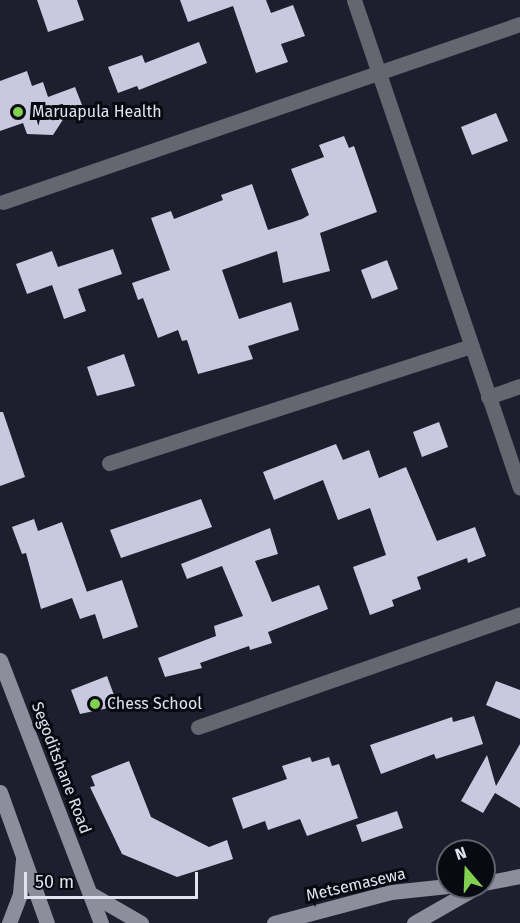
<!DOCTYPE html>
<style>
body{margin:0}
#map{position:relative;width:520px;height:923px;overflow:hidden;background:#1f1e2f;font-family:"Fira Sans",sans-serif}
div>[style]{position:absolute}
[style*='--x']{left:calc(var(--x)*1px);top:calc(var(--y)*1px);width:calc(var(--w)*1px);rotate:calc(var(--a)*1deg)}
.building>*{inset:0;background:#c8c8df}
.street>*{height:15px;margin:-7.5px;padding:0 7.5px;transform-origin:7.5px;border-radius:7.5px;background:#65666f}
.secondary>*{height:15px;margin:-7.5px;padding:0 7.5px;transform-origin:7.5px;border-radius:7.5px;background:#8d8d9c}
.dots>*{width:16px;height:16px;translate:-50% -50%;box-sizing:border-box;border:3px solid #090911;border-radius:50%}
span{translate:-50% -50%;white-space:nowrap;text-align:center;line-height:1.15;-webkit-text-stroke:6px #090911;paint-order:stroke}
.poi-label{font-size:16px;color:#e1e2ed}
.left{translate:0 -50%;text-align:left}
.street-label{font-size:16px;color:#e1e2ed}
.north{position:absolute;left:436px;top:839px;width:60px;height:60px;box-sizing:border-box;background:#090911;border:2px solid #5f6069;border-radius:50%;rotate:341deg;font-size:16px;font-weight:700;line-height:24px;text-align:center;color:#e1e2ed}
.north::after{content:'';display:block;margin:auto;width:21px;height:27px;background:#82d04f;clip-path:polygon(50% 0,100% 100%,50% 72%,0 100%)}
.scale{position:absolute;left:24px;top:872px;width:174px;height:27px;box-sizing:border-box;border:3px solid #e1e2ed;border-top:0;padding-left:8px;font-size:18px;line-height:21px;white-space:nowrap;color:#e1e2ed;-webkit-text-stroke:4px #090911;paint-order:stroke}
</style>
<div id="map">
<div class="building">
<div style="clip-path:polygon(37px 0,77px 0,84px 20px,48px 32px)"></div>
<div style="clip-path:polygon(180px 0,266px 0,271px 13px,293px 5px,305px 36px,281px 44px,288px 62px,256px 73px,233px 6px,188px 22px)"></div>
<div style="clip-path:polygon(199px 42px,207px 63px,139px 90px,137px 86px,118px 93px,108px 67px,142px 55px,145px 63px)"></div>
<div style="clip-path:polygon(27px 71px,32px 86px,43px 82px,48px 97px,75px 87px,84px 110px,64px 118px,53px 135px,27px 134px,23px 123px,0 131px,0 81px)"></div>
<div style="clip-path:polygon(496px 113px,508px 141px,472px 155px,461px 127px)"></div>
<div style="clip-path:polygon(344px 136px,349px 148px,354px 146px,377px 212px,320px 233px,330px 271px,283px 283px,277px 251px,222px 270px,239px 319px,291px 302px,299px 330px,248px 346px,253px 359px,198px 374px,187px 340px,182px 341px,178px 330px,158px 338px,143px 298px,138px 300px,132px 283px,170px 270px,151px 218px,171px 211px,174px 219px,223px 200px,221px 195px,252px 184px,268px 230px,302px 219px,309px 215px,291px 169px,324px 157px,319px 145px)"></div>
<div style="clip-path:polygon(113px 249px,122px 274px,78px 289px,86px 311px,64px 319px,52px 285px,27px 294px,16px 264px,52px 251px,58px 267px)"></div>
<div style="clip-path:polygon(387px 260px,398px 289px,372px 299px,361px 270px)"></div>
<div style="clip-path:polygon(124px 354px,135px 386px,97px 396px,87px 367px)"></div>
<div style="clip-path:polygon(0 412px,3px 412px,25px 477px,0 486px)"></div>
<div style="clip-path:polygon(439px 422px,448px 447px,422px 457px,413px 432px)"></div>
<div style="clip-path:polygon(336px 444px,343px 460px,369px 450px,379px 478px,406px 467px,437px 541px,475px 527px,486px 556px,468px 563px,467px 558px,417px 577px,421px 589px,392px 600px,394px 606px,370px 615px,353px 567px,386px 555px,370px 508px,338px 520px,323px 480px,274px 500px,263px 472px)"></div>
<div style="clip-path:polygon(201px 499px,212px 527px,121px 558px,110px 530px)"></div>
<div style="clip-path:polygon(34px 519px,38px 531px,62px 522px,87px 592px,83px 593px,122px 580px,138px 627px,103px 639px,95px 614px,80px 619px,72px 598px,41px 609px,26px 553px,22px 554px,12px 527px)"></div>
<div style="clip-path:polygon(270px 528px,278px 554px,255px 561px,272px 602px,319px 585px,328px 609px,268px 632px,272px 643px,250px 650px,249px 646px,200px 663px,202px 668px,165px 677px,158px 658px,216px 636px,214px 626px,243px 616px,222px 566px,187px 579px,181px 564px)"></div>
<div style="clip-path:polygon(107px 676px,118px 706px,80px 714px,71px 690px)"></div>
<div style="clip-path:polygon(496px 681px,520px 690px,520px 719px,486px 705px)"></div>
<div style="clip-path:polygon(474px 716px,483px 744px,436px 759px,434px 754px,381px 774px,370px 745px,452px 717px,453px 722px)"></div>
<div style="clip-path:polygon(520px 744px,520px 808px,495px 793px,483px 813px,461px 801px,487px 755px,496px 786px)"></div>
<div style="clip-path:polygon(310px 757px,312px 762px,329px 757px,332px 766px,339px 764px,358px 818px,307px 836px,300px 819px,268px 830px,265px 821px,243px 829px,232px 798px,287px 779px,282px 766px)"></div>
<div style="clip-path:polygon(129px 761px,151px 817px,209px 847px,227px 840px,233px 859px,177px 877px,122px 854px,90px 787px,95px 786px,91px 776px)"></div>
<div style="clip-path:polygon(397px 811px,403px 828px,362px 842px,356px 825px)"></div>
</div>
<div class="street">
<div style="--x:354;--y:0;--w:515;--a:71.21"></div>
<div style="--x:3;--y:202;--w:547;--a:-19"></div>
<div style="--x:488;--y:397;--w:34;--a:-19"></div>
<div style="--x:109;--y:463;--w:381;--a:-17.9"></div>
<div style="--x:198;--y:727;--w:341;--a:-19.3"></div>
</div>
<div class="secondary">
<div style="--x:0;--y:660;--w:282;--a:69"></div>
<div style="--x:0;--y:792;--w:139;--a:70.3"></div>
<div style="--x:484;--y:883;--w:37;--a:-11"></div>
<div style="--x:91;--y:894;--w:58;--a:30.1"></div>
<div style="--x:9;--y:923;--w:31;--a:-69"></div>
<div style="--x:20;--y:894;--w:35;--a:-85"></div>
<div style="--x:274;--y:923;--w:121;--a:-14.8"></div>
<div style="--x:391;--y:892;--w:57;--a:-6"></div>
<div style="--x:414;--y:923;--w:73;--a:-29.7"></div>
</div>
<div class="dots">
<div style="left:18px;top:112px;background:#82d04f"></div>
<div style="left:95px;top:704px;background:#82d04f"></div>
</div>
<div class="poi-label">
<span class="left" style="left:32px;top:112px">Maruapula Health</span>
<span class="left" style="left:107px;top:704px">Chess School</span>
</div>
<div class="street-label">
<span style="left:61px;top:768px;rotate:69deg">Segoditshane Road</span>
<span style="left:356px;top:885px;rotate:-13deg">Metsemasewa</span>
</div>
<div class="north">N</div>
<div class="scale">50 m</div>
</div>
